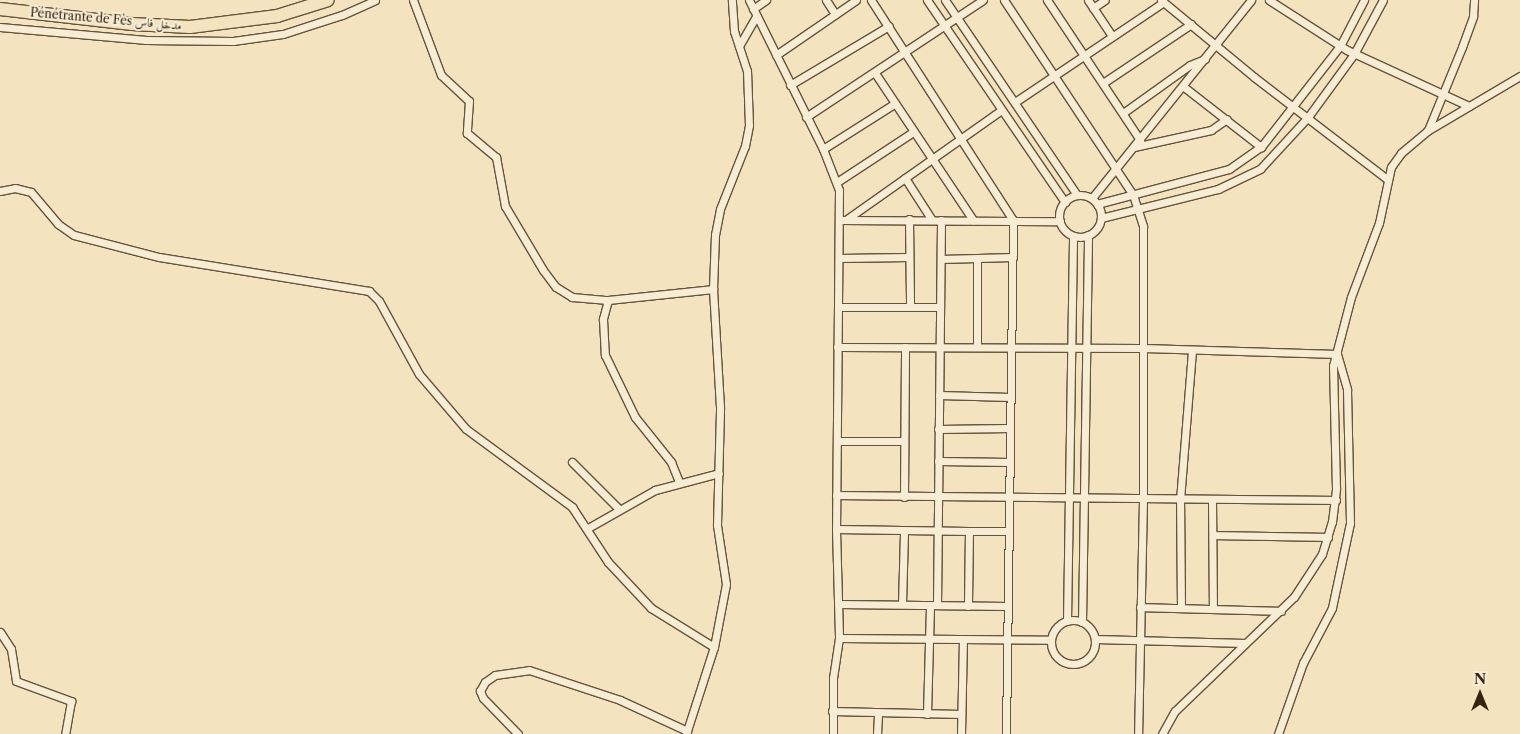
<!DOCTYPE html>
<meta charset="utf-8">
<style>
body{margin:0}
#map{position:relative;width:1520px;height:734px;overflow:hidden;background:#f3e3be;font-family:"Libre Caslon Text",Amiri,serif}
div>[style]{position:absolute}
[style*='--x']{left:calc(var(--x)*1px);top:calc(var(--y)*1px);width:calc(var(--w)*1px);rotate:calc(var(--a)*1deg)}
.roads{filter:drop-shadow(1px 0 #66543c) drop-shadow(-1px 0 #66543c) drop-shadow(0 1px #66543c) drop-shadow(0 -1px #66543c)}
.minor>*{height:7px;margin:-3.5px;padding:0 3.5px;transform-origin:3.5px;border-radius:3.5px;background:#f7edd5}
.minor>.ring{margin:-3.5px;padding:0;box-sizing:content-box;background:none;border:7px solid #f7edd5;border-radius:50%}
.motorway>*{height:12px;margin:-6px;padding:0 6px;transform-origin:6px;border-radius:6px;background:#f3e3be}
span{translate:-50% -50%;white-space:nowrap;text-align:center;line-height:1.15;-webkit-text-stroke:4px #f7edd5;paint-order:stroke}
.street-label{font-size:12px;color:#372410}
.north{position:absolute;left:1455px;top:669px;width:50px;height:50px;-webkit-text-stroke:4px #f7edd5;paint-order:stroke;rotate:0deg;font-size:14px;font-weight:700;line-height:20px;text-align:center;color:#372410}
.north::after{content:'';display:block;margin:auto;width:18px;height:22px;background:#372410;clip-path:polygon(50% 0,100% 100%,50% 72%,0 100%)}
</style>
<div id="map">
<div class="roads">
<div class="minor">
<div style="--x:413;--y:0;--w:80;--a:69.5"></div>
<div style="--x:441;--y:75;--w:38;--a:43"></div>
<div style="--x:469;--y:101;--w:32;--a:94"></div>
<div style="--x:467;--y:133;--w:38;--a:40"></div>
<div style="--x:496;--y:157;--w:50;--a:79.6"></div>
<div style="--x:505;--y:206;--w:74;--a:59.3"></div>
<div style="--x:543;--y:270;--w:21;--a:53"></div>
<div style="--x:556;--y:287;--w:19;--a:32"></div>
<div style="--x:572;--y:297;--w:36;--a:5"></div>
<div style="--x:608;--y:300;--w:106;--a:-6"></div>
<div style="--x:749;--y:0;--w:166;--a:63.6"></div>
<div style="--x:823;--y:149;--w:44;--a:68.7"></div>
<div style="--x:839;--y:190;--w:339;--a:90.5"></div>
<div style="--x:836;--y:529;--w:109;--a:88.4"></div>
<div style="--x:839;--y:638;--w:40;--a:98.5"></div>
<div style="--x:833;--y:678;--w:56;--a:90"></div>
<div style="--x:826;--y:0;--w:17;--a:57"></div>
<div style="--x:871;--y:0;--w:262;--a:57.2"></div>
<div style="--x:1013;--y:220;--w:514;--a:90.78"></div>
<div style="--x:927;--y:0;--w:245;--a:55.7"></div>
<div style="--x:945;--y:0;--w:235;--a:55.9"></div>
<div style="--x:1004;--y:0;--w:234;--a:56.5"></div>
<div style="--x:1133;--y:195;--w:33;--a:72"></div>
<div style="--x:1143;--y:226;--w:274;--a:90"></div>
<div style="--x:1143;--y:500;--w:234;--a:91.2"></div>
<div style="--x:1047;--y:0;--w:168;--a:56.4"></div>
<div style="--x:1088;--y:0;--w:43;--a:56.3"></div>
<div style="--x:1161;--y:0;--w:121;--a:39.6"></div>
<div style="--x:1254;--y:77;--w:168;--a:37.5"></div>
<div style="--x:1269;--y:0;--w:93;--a:32.7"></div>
<div style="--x:1347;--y:50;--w:134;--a:24.7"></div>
<div style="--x:1093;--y:8;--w:14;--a:-34"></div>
<div style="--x:753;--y:9;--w:16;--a:-35"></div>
<div style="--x:0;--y:27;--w:147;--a:5.1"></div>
<div style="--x:146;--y:40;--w:87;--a:0.7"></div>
<div style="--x:233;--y:41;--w:50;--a:-8"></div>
<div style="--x:283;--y:34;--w:62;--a:-17.9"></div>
<div style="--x:342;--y:15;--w:36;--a:-24"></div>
<div style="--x:739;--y:46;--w:34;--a:-60"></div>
<div style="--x:776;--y:55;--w:97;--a:-34.5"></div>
<div style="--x:875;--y:73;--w:177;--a:56.3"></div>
<div style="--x:1103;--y:83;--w:106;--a:-33.8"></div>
<div style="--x:790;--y:85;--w:115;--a:-30.8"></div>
<div style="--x:1184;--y:87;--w:98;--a:37.9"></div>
<div style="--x:1015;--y:102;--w:179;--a:-33.9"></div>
<div style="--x:1123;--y:113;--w:82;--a:-35.6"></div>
<div style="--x:1190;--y:65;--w:16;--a:-22"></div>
<div style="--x:806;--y:117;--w:212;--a:-33.5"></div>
<div style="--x:1428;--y:130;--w:90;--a:-67.7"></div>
<div style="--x:1462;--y:47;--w:33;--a:-70"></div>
<div style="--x:1473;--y:16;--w:16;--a:-86"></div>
<div style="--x:1134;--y:147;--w:79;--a:-12.4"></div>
<div style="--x:1211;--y:130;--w:19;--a:-35"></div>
<div style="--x:823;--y:149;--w:84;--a:-32.4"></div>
<div style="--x:905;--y:178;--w:50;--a:57.3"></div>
<div style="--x:837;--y:182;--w:91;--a:-33.3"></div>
<div style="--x:0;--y:191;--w:15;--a:-11"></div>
<div style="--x:15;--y:188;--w:16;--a:14"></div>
<div style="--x:31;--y:192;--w:42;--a:49.8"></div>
<div style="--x:58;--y:224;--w:19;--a:35"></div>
<div style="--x:74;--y:235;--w:88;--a:14.5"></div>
<div style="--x:159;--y:257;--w:213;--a:9.2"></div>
<div style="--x:369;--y:291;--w:14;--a:45"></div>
<div style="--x:379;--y:301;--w:83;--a:61.3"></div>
<div style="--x:419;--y:374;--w:72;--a:49.5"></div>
<div style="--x:466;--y:429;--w:132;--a:36.3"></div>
<div style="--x:572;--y:507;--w:66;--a:56.8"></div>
<div style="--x:608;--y:562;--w:63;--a:46.9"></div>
<div style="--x:651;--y:608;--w:74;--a:31.8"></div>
<div class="ring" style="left:1059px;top:195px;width:35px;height:35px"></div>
<div style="--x:1092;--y:198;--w:254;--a:-51.2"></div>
<div style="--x:1097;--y:204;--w:137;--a:-14.9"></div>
<div style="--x:1229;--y:169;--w:39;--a:-35"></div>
<div style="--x:1261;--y:147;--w:128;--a:-52"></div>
<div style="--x:1340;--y:46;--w:52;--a:-62.4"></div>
<div style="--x:1101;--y:218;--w:121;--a:-13.9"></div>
<div style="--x:1218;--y:189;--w:47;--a:-25.5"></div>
<div style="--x:1260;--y:169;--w:71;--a:-47.3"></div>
<div style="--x:1308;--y:117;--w:78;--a:-53.9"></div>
<div style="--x:1354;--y:54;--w:61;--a:-61.8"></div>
<div style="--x:847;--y:219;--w:187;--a:-35.2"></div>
<div style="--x:909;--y:219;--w:87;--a:89.3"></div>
<div style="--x:840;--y:220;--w:220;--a:0.3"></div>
<div style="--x:839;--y:258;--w:70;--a:-0.8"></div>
<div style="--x:941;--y:259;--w:72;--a:-1.6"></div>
<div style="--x:977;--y:259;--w:88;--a:90"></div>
<div style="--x:608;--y:300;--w:20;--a:105"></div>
<div style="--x:603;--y:319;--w:36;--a:87"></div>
<div style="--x:605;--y:355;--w:69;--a:64.2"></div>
<div style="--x:635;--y:417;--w:58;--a:51.3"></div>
<div style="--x:671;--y:462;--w:22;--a:68"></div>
<div style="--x:838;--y:307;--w:102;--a:0"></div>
<div style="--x:837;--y:347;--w:307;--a:0.2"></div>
<div style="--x:1144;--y:348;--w:193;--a:1.8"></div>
<div style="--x:1337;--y:354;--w:37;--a:74"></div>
<div style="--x:1347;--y:390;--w:133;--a:88.7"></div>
<div style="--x:1350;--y:523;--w:87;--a:102"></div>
<div style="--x:1332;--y:608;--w:62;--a:117.8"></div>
<div style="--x:1303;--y:663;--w:75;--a:109.4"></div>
<div style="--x:939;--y:395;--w:71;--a:1.6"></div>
<div style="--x:938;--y:429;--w:72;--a:-0.8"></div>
<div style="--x:837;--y:441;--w:67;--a:0"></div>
<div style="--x:938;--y:461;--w:72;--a:0.8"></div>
<div style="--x:572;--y:462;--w:65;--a:45"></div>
<div style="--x:836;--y:495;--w:500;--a:0.57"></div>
<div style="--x:904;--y:497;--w:150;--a:-89.6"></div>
<div style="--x:1212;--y:500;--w:108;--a:89.5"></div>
<div style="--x:588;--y:528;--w:77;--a:-29.6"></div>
<div style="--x:655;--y:490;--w:66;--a:-14.9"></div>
<div style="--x:836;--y:529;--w:133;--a:0.9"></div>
<div style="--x:969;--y:531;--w:75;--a:90.8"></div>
<div style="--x:969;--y:531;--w:40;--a:0"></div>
<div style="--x:1213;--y:535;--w:115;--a:1"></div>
<div style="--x:838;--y:604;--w:170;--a:0.7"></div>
<div style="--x:902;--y:604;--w:73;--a:-88.4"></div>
<div style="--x:937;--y:605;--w:385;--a:-89.4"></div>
<div style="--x:1140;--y:607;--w:141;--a:1.6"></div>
<div style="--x:1181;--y:608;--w:108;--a:-90.5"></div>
<div style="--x:1180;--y:500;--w:150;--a:-85.4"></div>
<div class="ring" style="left:1051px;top:620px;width:37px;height:37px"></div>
<div style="--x:1067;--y:621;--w:385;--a:-89.1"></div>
<div style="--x:1082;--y:622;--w:387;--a:-89.1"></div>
<div style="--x:0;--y:632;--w:20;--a:57"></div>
<div style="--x:11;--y:649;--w:32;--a:81"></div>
<div style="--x:16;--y:681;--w:59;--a:20"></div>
<div style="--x:71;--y:701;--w:34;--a:100"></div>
<div style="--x:839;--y:638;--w:212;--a:0.5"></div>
<div style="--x:1095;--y:639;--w:150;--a:1.5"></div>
<div style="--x:832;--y:711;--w:129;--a:1.3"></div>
<div style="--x:927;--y:714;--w:109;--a:-88.4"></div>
<div style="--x:518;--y:734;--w:50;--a:-134.2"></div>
<div style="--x:483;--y:698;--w:8;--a:-113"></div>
<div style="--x:480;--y:691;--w:10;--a:-61"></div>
<div style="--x:485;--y:682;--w:12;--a:-35"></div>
<div style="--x:495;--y:675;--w:34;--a:-8"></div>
<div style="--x:529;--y:670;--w:96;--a:18.2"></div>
<div style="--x:620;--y:700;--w:74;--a:24.8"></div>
<div style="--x:686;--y:734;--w:91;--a:-72.2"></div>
<div style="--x:714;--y:647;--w:64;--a:-79.2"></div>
<div style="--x:726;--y:584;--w:60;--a:-98.7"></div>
<div style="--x:717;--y:525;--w:118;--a:-88.5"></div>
<div style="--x:720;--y:407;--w:118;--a:-93.4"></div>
<div style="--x:713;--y:289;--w:54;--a:-87.9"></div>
<div style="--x:715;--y:235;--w:26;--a:-79"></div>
<div style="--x:720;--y:209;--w:68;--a:-68.4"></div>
<div style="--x:745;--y:146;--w:21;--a:-79"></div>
<div style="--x:749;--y:125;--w:54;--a:-92.1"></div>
<div style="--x:747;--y:71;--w:42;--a:-108"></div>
<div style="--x:734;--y:31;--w:31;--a:-94"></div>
<div style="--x:877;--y:734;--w:21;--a:-87"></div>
<div style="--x:961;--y:734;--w:94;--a:-88.8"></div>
<div style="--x:1162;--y:734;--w:26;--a:-61"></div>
<div style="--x:1175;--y:711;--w:165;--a:-43.8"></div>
<div style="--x:1294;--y:597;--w:51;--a:-56.9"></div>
<div style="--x:1322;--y:554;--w:34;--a:-73"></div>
<div style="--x:1332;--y:522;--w:34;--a:-83"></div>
<div style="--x:1336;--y:488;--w:122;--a:-91.4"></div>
<div style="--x:1333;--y:366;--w:71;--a:-75.4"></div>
<div style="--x:1351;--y:297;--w:79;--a:-69.3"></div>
<div style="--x:1379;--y:223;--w:57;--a:-77.9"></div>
<div style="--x:1391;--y:167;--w:17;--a:-54"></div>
<div style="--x:1401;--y:153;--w:34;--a:-40"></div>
<div style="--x:1427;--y:131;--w:108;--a:-30.6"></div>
</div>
<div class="motorway">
<div style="--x:0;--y:9;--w:133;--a:6.5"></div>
<div style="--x:132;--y:24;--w:58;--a:3"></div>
<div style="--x:190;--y:27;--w:88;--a:-7.2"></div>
<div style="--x:277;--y:16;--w:53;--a:-17.4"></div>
</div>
</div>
<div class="street-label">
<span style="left:106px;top:19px;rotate:5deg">Pénétrante de Fès مدخل فاس</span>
</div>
<div class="north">N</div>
</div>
